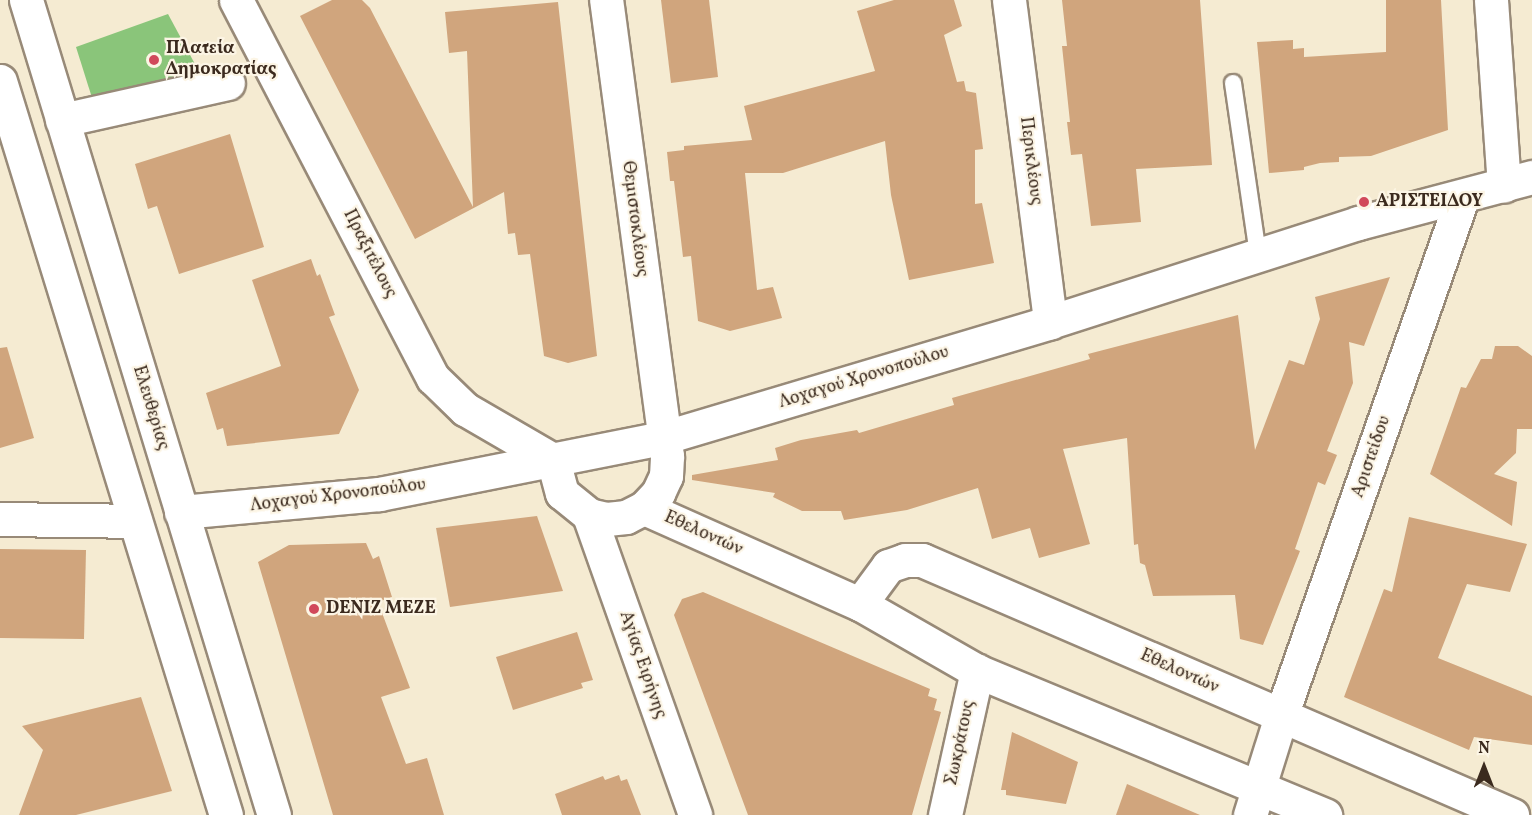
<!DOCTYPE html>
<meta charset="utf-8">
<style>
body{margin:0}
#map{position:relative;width:1532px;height:815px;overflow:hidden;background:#f5ebd2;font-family:Vollkorn,serif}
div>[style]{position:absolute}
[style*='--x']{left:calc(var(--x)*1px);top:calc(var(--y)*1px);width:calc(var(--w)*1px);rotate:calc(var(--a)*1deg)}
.green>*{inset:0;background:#8ac57a}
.building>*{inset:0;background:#d0a57d}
.roads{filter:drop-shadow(2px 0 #988a78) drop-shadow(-2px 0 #988a78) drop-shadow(0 2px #988a78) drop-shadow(0 -2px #988a78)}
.lane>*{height:16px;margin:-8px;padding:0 8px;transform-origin:8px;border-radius:8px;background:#fff}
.street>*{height:33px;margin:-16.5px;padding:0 16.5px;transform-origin:16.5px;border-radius:16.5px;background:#fff}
.secondary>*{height:33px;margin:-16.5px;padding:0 16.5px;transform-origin:16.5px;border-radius:16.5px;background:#fff}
.dots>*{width:16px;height:16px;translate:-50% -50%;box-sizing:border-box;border:3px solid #fcf5e5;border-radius:50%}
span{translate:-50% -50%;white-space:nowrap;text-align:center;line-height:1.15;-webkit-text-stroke:4.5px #fcf5e5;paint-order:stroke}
.poi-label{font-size:18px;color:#3b2a1e;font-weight:700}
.left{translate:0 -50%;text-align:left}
.street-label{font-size:18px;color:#3b2a1e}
.north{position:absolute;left:1454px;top:737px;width:60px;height:60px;-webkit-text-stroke:4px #fcf5e5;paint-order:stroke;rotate:0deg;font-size:16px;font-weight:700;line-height:24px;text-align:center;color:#3b2a1e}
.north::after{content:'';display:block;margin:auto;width:21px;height:27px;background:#3b2a1e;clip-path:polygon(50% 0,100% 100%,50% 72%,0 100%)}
</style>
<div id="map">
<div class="green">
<div style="clip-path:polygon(168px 14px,203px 79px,93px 101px,76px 47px)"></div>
</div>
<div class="building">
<div style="clip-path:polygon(332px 0,362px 0,370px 8px,473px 207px,467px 51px,449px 53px,445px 12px,558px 2px,597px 356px,568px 363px,544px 356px,530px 254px,518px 255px,515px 233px,508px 234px,504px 192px,415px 239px,300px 16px)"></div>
<div style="clip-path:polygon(661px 0,709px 0,718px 77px,671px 83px)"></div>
<div style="clip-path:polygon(894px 0,954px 0,962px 26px,944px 35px,957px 82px,964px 81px,966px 91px,976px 93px,983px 149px,975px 150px,975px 204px,982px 203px,994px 263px,909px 280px,891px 195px,885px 141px,783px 173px,745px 173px,757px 290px,773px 287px,782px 318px,730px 331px,698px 321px,691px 256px,683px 257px,674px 181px,670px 181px,667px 152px,684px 150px,684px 146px,752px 140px,744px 106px,875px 71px,857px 11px)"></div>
<div style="clip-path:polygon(1062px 0,1200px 0,1212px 165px,1136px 169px,1141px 222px,1091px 226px,1082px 154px,1071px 155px,1067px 122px,1070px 122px,1062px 46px,1067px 46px)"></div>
<div style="clip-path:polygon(1386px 0,1441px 0,1448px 130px,1371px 156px,1339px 157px,1339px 162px,1320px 163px,1304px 167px,1304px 170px,1269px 173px,1257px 42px,1293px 40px,1293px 49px,1304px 48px,1304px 57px,1386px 52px)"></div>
<div style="clip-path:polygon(230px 134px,264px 247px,179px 274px,157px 206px,148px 209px,135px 164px)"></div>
<div style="clip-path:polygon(311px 259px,317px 276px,320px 274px,335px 315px,329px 317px,359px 390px,339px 434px,227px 446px,223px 428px,217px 430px,206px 393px,281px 366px,252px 280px)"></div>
<div style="clip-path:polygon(1390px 277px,1364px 346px,1349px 342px,1353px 383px,1327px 451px,1337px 455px,1325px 485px,1318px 482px,1295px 549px,1300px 551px,1263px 645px,1240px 639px,1235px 595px,1153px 596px,1145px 565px,1140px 563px,1138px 544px,1134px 545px,1127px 438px,1063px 449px,1090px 544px,1039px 558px,1030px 528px,992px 539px,978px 488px,907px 510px,844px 520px,841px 511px,802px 511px,773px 497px,775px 493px,692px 480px,692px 475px,778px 460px,775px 448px,801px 440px,857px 430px,859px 433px,954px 405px,952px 398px,1090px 359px,1088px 354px,1238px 315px,1255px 450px,1289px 360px,1304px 365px,1320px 319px,1315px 297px)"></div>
<div style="clip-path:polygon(1495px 346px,1518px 346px,1532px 356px,1532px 429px,1517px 429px,1516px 453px,1494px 474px,1517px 482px,1512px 526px,1430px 474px,1461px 387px,1466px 388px,1481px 359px,1492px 359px)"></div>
<div style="clip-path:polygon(7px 347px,34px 438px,0 448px,0 348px)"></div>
<div style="clip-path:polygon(537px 516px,563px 591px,450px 607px,436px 528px)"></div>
<div style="clip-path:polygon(1409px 517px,1527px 544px,1510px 592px,1467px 584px,1438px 658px,1532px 696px,1532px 745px,1474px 737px,1469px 750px,1344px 697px,1384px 589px,1392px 592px)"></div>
<div style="clip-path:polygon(366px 543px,373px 559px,379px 556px,392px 597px,378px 602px,410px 688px,381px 697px,406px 764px,427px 758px,444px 815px,333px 815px,258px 562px,289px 545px)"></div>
<div style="clip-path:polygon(0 549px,86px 550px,84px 639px,0 638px)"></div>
<div style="clip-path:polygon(703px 592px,930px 689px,928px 696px,937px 699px,934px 710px,941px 712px,912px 815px,748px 815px,674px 615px,682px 599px)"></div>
<div style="clip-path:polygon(577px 632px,593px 680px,581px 683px,583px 688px,513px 710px,496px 657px)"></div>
<div style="clip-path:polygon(141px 697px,172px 791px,76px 815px,19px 815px,43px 750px,22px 726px)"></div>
<div style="clip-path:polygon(1012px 732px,1078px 762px,1066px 804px,1006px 795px,1006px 790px,1001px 790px)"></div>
<div style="clip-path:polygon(619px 775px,621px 781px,627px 779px,641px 815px,562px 815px,555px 794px,603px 776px,605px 780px)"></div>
<div style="clip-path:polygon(1127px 784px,1200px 815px,1116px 815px)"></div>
</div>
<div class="roads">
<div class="lane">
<div style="--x:1233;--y:83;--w:174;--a:81.7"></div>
</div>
<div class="street">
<div style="--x:236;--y:0;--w:426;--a:62.5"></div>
<div style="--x:433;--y:378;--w:45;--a:44.1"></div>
<div style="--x:465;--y:409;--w:102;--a:30.1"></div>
<div style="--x:553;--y:460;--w:34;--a:75"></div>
<div style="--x:562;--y:493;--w:35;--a:39"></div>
<div style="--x:589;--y:515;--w:18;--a:13"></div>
<div style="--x:607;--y:519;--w:19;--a:-6"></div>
<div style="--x:626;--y:517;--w:20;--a:-27"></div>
<div style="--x:644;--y:508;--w:21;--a:-47"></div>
<div style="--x:658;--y:493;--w:19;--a:-65"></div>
<div style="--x:666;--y:476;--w:20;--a:-87"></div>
<div style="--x:667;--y:456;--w:460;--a:-97.6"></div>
<div style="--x:1009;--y:0;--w:325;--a:82.7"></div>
<div style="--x:1491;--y:0;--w:186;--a:86"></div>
<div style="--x:62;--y:120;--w:170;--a:-12.6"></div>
<div style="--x:589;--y:515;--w:318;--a:70.5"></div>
<div style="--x:0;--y:519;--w:135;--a:0.8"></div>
<div style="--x:945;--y:815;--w:148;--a:-77.5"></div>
<div style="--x:1250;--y:815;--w:104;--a:-72.6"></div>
<div style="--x:1281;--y:716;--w:549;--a:-70.74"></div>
</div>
<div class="secondary">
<div style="--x:26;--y:0;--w:852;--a:73.08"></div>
<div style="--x:0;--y:81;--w:768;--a:72.89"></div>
<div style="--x:644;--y:508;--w:236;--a:24"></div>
<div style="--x:860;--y:604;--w:135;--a:29.8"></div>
<div style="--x:977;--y:671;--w:377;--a:22.5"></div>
<div style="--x:181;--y:512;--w:199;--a:-5.2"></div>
<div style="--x:379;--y:494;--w:288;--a:-11.2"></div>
<div style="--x:662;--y:438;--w:405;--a:-16.6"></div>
<div style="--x:1050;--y:322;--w:324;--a:-17.8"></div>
<div style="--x:1358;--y:223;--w:180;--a:-14.8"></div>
<div style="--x:860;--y:604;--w:47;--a:-53.6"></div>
<div style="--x:888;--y:566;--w:18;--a:-19"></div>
<div style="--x:905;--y:560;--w:17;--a:0"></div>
<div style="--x:922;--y:560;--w:643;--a:23.37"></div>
</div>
</div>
<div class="dots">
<div style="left:154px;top:60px;background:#d1495b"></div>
<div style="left:1364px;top:202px;background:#d1495b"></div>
<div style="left:314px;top:609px;background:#d1495b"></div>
</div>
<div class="poi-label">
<span class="left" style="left:166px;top:60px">Πλατεία<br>Δημοκρατίας</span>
<span class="left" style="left:1376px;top:202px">ΑΡΙΣΤΕΙΔΟΥ</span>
<span class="left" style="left:326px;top:609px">DENIZ MEZE</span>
</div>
<div class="street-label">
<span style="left:1030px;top:161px;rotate:83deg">Περικλέους</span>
<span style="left:634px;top:219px;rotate:83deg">Θεμιστοκλέους</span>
<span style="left:369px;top:254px;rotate:63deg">Πραξιτέλους</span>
<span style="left:864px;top:378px;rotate:-17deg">Λοχαγού Χρονοπούλου</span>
<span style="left:150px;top:408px;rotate:73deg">Ελευθερίας</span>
<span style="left:1372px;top:457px;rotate:-71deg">Αριστείδου</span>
<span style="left:338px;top:496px;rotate:-7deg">Λοχαγού Χρονοπούλου</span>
<span style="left:703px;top:534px;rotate:24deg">Εθελοντών</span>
<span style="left:642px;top:665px;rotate:71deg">Αγίας Ειρήνης</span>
<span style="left:1179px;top:672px;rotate:24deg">Εθελοντών</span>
<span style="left:961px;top:743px;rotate:-78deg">Σωκράτους</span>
</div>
<div class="north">N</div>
</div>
